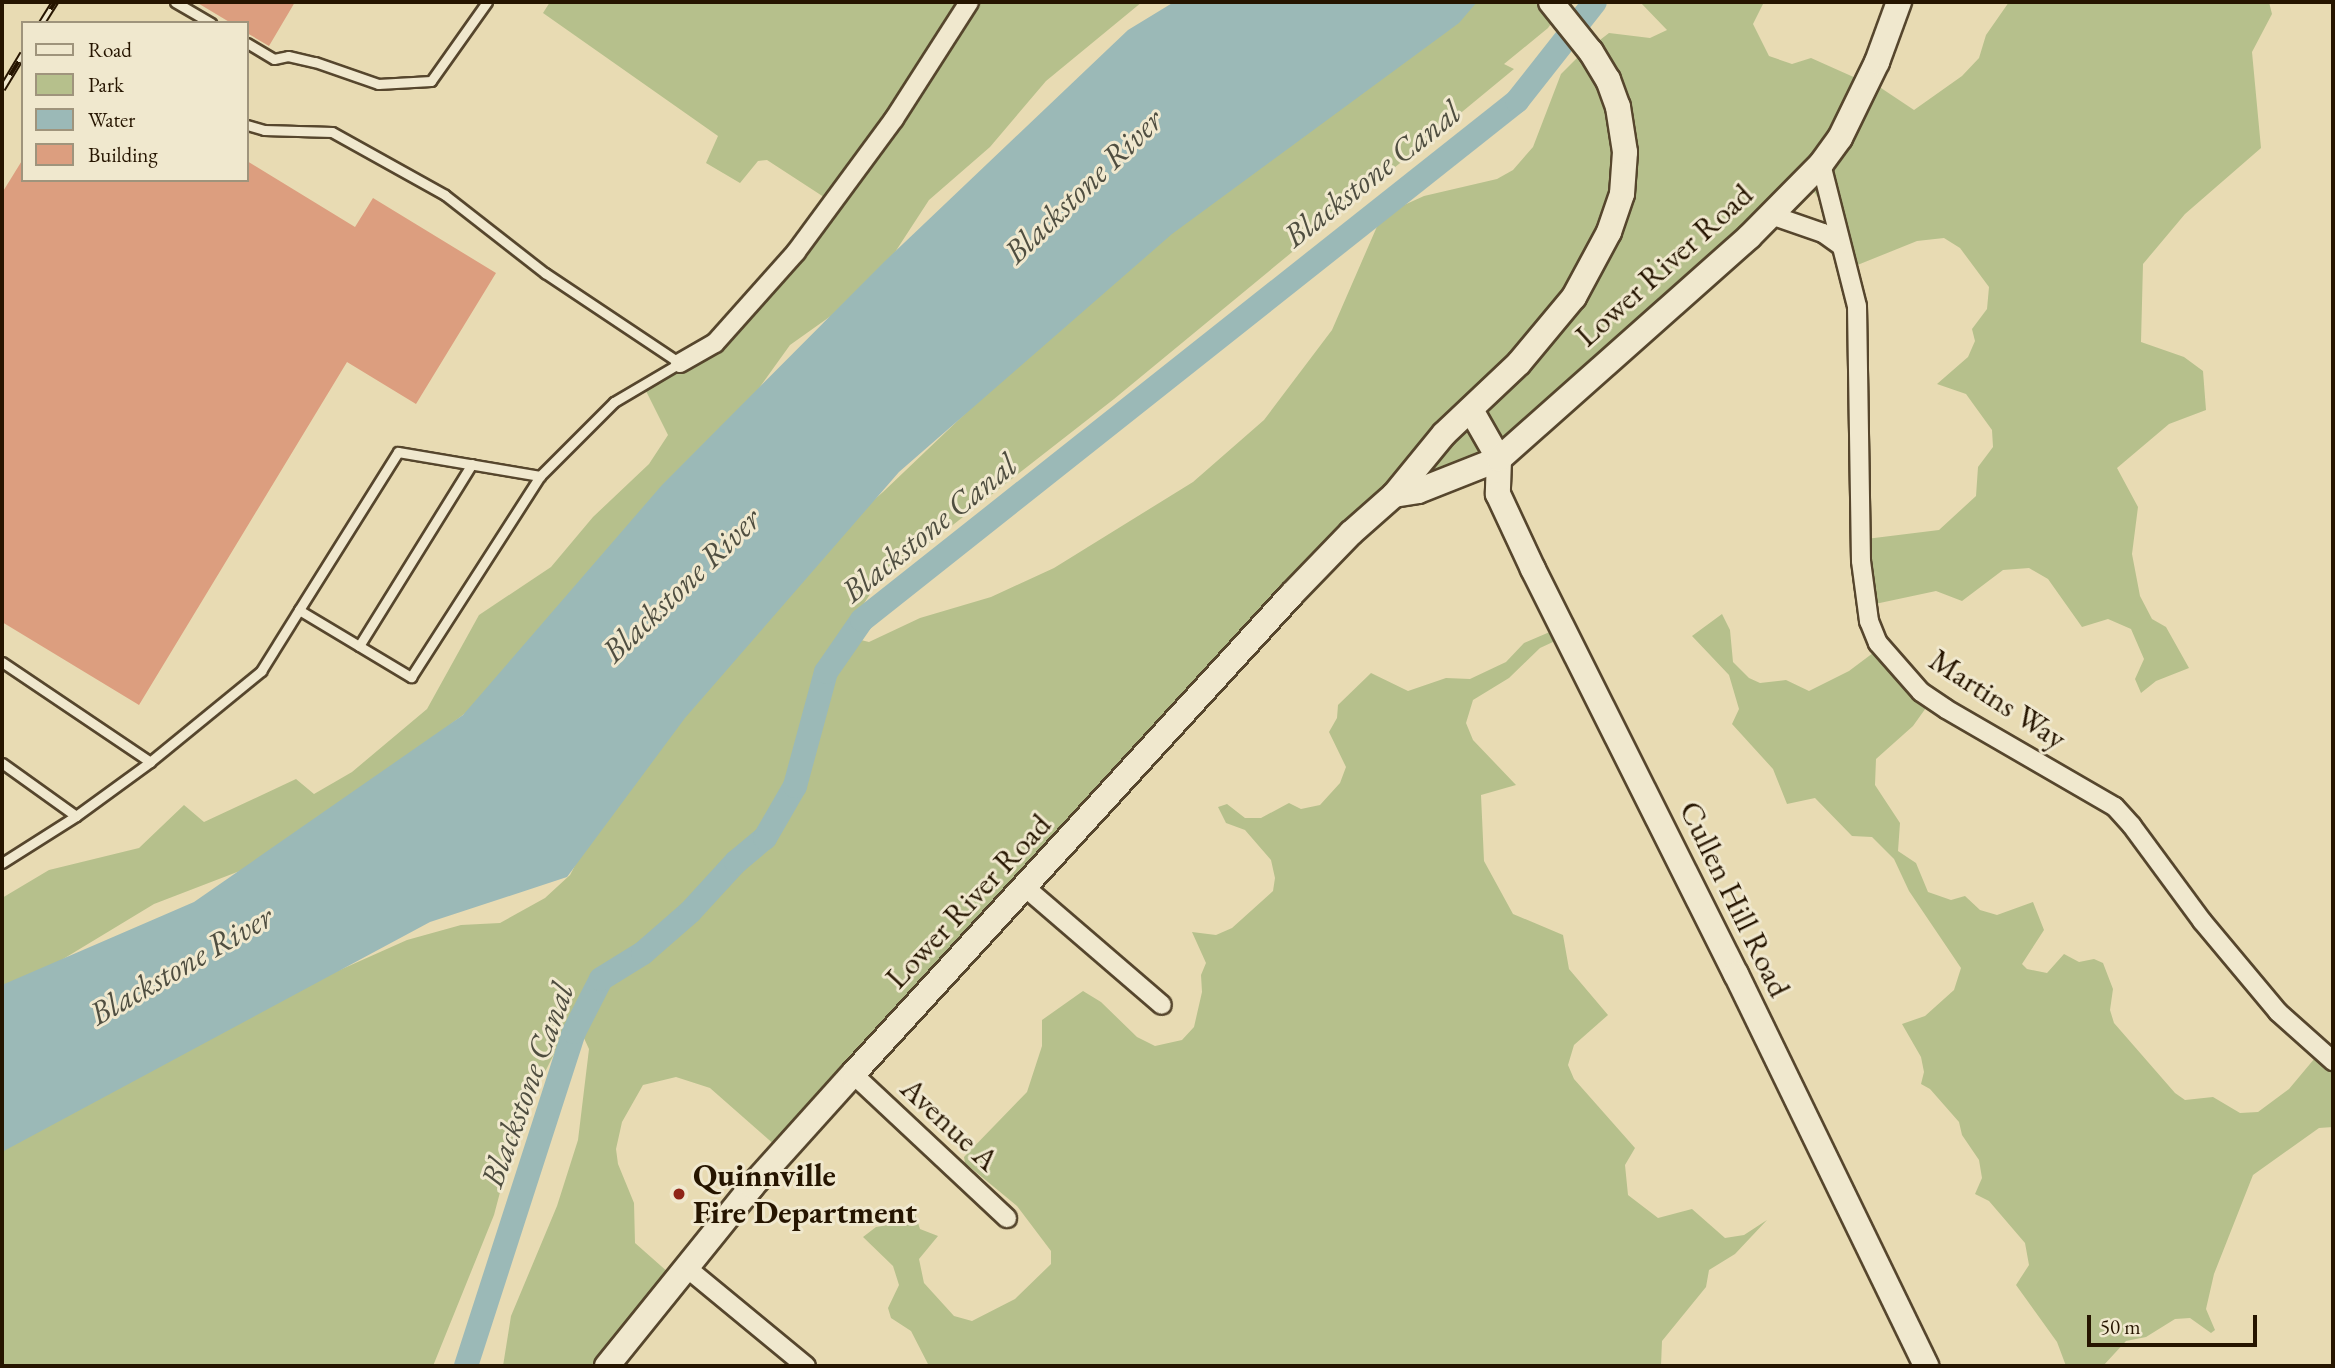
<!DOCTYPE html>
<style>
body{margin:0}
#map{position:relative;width:2335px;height:1368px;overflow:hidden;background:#e8dbb3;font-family:"EB Garamond",serif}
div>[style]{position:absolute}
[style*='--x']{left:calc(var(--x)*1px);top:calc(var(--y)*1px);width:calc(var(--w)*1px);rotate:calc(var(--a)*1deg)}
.green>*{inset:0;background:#b6c08c}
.water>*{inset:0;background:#9bb9b7}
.canal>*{height:24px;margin:-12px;padding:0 12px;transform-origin:12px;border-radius:12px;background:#9bb9b7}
.building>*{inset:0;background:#dc9e7f}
.roads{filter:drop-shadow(2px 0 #56462d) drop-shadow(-2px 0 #56462d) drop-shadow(0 2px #56462d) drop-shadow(0 -2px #56462d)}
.lane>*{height:9px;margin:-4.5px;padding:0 4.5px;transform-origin:4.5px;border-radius:4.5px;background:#f0e8ce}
.street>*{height:18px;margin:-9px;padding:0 9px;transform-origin:9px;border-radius:9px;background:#f0e8ce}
.secondary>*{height:24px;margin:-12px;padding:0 12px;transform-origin:12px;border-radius:12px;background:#f0e8ce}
.rail>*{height:8px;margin-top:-4px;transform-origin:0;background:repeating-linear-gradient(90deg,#f0e8ce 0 16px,#261500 0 32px);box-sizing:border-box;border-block:2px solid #261500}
.dots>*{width:19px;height:19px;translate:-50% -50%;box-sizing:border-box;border:4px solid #f0e8ce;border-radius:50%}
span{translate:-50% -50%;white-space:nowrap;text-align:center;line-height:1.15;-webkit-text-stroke:6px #f0e8ce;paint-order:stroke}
.street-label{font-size:32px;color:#261500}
.poi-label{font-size:32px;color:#261500;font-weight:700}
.left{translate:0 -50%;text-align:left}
.water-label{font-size:33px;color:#4f4e40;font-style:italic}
.frame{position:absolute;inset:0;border:4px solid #261500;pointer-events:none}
.legend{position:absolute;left:21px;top:21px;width:228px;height:161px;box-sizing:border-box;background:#f0e8ce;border:2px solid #9f947c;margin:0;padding:9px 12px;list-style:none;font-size:21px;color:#261500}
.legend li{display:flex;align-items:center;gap:14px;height:35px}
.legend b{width:35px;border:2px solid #9f947c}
.scale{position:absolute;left:2087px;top:1315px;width:170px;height:32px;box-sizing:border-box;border:4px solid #261500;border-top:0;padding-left:9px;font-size:21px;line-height:24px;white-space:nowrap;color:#261500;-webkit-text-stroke:5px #f0e8ce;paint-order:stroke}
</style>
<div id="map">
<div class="green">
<div style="clip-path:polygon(550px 2px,1142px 2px,1046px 81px,990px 147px,929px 200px,873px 286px,790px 345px,726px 434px,557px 645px,268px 860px,154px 904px,2px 996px,2px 898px,49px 870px,139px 848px,184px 805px,204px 822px,296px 779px,314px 794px,352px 772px,427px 709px,479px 615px,551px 567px,593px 517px,649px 464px,668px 435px,645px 389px,680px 371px,830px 201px,767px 160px,758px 161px,740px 183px,706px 163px,718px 136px,543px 13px)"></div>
<div style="clip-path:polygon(1473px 2px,1572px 2px,1562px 8px,1548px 28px,1504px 64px,1514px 69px,1114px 399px,876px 585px,852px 622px,857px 639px,869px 642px,920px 618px,991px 597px,1054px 568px,1193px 482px,1264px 420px,1332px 330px,1382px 215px,1424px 196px,1497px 179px,1513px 170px,1533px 147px,1561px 74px,1578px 57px,1609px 33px,1650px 38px,1667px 30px,1640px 2px,1764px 2px,1753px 24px,1769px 56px,1792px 64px,1811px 58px,1858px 79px,1869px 80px,1914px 110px,1962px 76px,1979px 58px,1986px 35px,2009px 2px,2269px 2px,2272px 14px,2252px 52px,2261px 148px,2185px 214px,2143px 264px,2141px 342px,2184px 357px,2203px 371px,2206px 410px,2169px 424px,2117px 468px,2138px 507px,2132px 554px,2140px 596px,2152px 619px,2166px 627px,2189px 668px,2156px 681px,2141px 693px,2135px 679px,2144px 659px,2131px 629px,2108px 619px,2082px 627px,2048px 579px,2029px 568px,2003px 570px,1962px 601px,1936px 591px,1875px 604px,1866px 539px,1939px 530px,1976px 496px,1978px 467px,1993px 447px,1992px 430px,1966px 394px,1937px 384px,1968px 357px,1975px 341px,1972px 329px,1987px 309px,1989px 287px,1960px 248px,1944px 238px,1917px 241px,1855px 266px,1838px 226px,1807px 182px,1488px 454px,1405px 490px,785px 1154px,710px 1088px,676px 1077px,643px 1085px,622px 1122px,616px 1149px,618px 1164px,634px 1203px,635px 1243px,678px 1281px,608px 1366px,503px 1366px,511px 1316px,557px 1206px,578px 1140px,589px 1049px,577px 1023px,562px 1038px,517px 1128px,494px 1215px,433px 1366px,2px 1366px,2px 1133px,230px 1019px,407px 940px,461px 925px,500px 923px,545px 898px,570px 875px,610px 799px,804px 561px,883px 492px,1187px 202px)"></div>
<div style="clip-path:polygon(1722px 614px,1730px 630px,1733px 662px,1749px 678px,1760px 683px,1786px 680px,1809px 691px,1849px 671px,1889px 641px,1911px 670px,1938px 691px,1913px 726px,1876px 759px,1875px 785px,1900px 823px,1898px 851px,1916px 863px,1928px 892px,1951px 900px,1965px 896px,1980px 910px,1997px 915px,2033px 902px,2044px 930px,2022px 964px,2027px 969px,2047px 973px,2064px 954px,2079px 962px,2094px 959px,2103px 963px,2113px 989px,2110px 1010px,2114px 1023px,2175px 1093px,2185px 1100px,2213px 1097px,2240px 1113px,2258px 1112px,2289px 1089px,2325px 1046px,2333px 1047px,2333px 1127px,2319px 1128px,2253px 1175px,2214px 1274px,2206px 1309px,2215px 1330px,2211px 1333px,2190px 1318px,2175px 1319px,2146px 1337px,2126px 1341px,2103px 1366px,2066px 1366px,2057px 1342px,2016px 1285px,2029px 1265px,2025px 1243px,1989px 1201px,1975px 1194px,1982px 1178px,1979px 1160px,1962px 1135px,1959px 1122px,1930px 1089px,1921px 1084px,1924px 1072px,1921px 1057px,1902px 1024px,1925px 1016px,1954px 990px,1961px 968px,1909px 891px,1894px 859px,1872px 837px,1852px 836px,1815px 798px,1787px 804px,1773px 769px,1732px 724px,1739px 709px,1729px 675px,1692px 636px)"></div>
<div style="clip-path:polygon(1566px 625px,1568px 635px,1540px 648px,1509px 678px,1473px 700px,1466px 723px,1473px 740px,1516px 785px,1481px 795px,1484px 861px,1513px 914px,1563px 935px,1569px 969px,1608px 1015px,1574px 1045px,1568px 1065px,1574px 1079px,1635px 1148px,1625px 1165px,1628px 1195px,1658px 1218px,1692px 1209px,1725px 1238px,1744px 1235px,1767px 1220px,1735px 1254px,1709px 1270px,1706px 1287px,1662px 1341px,1661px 1366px,929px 1366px,911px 1331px,891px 1318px,888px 1308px,899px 1285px,893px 1266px,863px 1237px,876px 1227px,895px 1224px,914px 1211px,920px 1229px,938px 1236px,919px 1259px,924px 1283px,954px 1316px,972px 1321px,1015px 1299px,1051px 1264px,1051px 1251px,1017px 1206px,965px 1163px,964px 1157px,1027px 1092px,1042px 1046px,1042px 1020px,1083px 991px,1101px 1002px,1137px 1037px,1155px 1046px,1182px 1040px,1194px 1027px,1202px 992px,1201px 975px,1206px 963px,1192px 932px,1216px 935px,1232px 928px,1273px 891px,1275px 878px,1271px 860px,1245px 830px,1226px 823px,1218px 807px,1227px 804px,1245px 818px,1261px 818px,1289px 803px,1301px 809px,1320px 805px,1340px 783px,1346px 767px,1329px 732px,1337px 718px,1338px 705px,1371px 673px,1408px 691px,1446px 678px,1470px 679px,1506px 662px,1524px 643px)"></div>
</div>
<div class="water">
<div style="clip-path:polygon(1174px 2px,1477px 2px,1459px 23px,1172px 234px,899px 472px,685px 718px,567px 877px,430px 922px,2px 1152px,2px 985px,194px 902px,463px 715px,662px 485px,884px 262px,1128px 30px)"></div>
</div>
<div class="canal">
<div style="--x:466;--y:1366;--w:351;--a:-72.1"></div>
<div style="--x:574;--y:1032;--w:59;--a:-63"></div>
<div style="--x:601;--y:979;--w:49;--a:-31.8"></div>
<div style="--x:643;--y:953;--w:62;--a:-41.1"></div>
<div style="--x:690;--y:912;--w:68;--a:-47.4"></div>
<div style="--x:736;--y:862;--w:38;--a:-40"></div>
<div style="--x:765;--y:838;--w:60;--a:-60"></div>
<div style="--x:795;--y:786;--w:118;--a:-74.8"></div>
<div style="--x:826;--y:672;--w:63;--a:-55.3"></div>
<div style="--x:862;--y:620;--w:836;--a:-38.39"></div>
<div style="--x:1517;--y:101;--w:126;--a:-51.8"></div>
</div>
<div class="building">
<div style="clip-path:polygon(196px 2px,295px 2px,269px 46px,247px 33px,247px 23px,231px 23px)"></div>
<div style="clip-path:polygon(23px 159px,23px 180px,247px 180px,247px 161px,355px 227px,373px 198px,496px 273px,416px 404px,347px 362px,139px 705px,2px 622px,2px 193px)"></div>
</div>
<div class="roads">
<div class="lane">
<div style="--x:175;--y:2;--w:42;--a:30.3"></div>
<div style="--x:247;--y:43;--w:31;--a:31"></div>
<div style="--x:274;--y:59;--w:14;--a:-12"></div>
<div style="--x:288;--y:56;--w:28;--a:13"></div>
<div style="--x:315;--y:62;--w:67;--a:19.2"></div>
<div style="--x:378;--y:84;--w:53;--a:-3.2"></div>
<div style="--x:431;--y:81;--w:97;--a:-54.7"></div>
<div style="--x:247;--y:125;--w:18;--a:16"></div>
<div style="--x:264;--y:130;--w:68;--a:1.7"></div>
<div style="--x:332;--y:132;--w:129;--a:29.1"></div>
<div style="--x:445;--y:195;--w:127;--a:38"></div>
<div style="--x:545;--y:273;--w:162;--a:33.7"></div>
<div style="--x:680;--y:363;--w:77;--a:149.4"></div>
<div style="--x:614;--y:402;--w:105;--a:135"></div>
<div style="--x:540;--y:476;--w:144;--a:-170.4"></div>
<div style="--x:398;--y:452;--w:186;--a:122.1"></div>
<div style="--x:299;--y:610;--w:131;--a:30.9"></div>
<div style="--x:411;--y:677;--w:239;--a:-57.3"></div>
<div style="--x:359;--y:646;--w:214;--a:-58.2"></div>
<div style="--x:2;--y:662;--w:179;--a:34"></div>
<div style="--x:2;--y:763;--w:91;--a:35.6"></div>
<div style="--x:2;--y:863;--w:88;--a:-32.4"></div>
<div style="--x:76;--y:816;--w:92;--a:-36.1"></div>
<div style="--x:150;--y:762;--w:144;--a:-39.3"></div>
<div style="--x:261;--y:671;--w:72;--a:-58.1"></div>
</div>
<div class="street">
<div style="--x:1821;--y:164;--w:146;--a:75.8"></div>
<div style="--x:1857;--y:306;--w:255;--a:89.1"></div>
<div style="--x:1861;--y:561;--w:61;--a:82.4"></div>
<div style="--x:1869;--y:621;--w:24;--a:68"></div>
<div style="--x:1878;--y:643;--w:65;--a:48.7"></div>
<div style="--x:1921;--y:692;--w:30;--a:34"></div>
<div style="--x:1946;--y:709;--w:195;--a:30.1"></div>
<div style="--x:2115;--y:807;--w:25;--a:48"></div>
<div style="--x:2132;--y:826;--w:118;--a:53.6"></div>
<div style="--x:2202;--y:921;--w:119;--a:50.1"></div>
<div style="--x:2278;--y:1012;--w:74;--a:41.7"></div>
<div style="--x:1771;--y:215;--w:55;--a:19.1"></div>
<div style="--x:1823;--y:233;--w:21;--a:35"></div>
<div style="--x:680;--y:363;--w:40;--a:-29.7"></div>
<div style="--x:715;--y:343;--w:122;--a:-48.3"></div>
<div style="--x:796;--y:252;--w:165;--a:-53.6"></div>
<div style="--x:894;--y:119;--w:139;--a:-57.3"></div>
<div style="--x:1026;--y:888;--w:179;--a:40.7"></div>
<div style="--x:853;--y:1074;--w:211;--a:43.1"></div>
<div style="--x:687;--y:1268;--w:154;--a:39.5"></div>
</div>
<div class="secondary">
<div style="--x:1471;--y:410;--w:56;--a:60.3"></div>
<div style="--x:1499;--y:459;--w:35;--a:92"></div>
<div style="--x:1498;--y:494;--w:83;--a:65"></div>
<div style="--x:1533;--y:569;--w:453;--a:63.4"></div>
<div style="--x:1736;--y:974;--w:436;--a:64.1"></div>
<div style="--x:1394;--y:495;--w:24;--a:-9"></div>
<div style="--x:1418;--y:491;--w:87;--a:-21.6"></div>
<div style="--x:1499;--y:459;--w:334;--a:-41.6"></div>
<div style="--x:1749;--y:237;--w:103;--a:-45.4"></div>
<div style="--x:1821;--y:164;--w:32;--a:-54"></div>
<div style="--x:1840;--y:138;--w:85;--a:-64"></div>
<div style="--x:1877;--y:62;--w:64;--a:-69.9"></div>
<div style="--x:607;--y:1366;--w:231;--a:-51.1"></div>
<div style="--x:752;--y:1186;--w:151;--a:-48"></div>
<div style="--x:853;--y:1074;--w:650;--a:-47.55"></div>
<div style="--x:1292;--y:594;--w:85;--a:-46"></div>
<div style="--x:1351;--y:533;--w:57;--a:-41.5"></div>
<div style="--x:1394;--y:495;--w:79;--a:-50.7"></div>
<div style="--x:1444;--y:434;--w:103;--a:-43.4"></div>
<div style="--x:1519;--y:363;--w:86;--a:-50.2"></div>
<div style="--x:1574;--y:297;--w:74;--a:-61.7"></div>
<div style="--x:1609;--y:232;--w:40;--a:-71.1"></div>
<div style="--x:1622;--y:194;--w:42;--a:-85.9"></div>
<div style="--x:1625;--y:152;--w:46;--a:-98.8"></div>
<div style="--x:1618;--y:107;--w:29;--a:-110"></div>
<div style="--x:1608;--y:80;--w:33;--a:-121"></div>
<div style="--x:1591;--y:52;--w:64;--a:-128.7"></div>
</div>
</div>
<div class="rail">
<div style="--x:42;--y:23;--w:25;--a:-58"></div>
<div style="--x:2;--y:89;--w:41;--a:-59"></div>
</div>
<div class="dots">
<div style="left:679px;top:1194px;background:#8f2418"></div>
</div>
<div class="street-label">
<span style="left:1664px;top:265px;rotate:-42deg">Lower River Road</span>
<span style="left:1998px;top:699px;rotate:33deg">Martins Way</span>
<span style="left:1735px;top:899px;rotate:64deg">Cullen Hill Road</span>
<span style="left:968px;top:901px;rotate:-47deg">Lower River Road</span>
<span style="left:950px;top:1124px;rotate:43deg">Avenue A</span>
</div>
<div class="poi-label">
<span class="left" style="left:693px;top:1194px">Quinnville<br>Fire Department</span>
</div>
<div class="water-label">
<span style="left:1372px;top:174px;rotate:-38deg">Blackstone Canal</span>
<span style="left:1083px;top:186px;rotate:-44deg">Blackstone River</span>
<span style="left:929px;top:528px;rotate:-39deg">Blackstone Canal</span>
<span style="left:681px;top:585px;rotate:-44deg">Blackstone River</span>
<span style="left:181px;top:965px;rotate:-30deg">Blackstone River</span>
<span style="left:527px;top:1085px;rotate:-70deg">Blackstone Canal</span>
</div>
<div class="frame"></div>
<ul class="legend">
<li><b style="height:9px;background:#f0e8ce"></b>Road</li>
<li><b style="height:19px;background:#b6c08c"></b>Park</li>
<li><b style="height:19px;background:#9bb9b7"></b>Water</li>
<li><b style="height:19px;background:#dc9e7f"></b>Building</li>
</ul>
<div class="scale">50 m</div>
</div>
